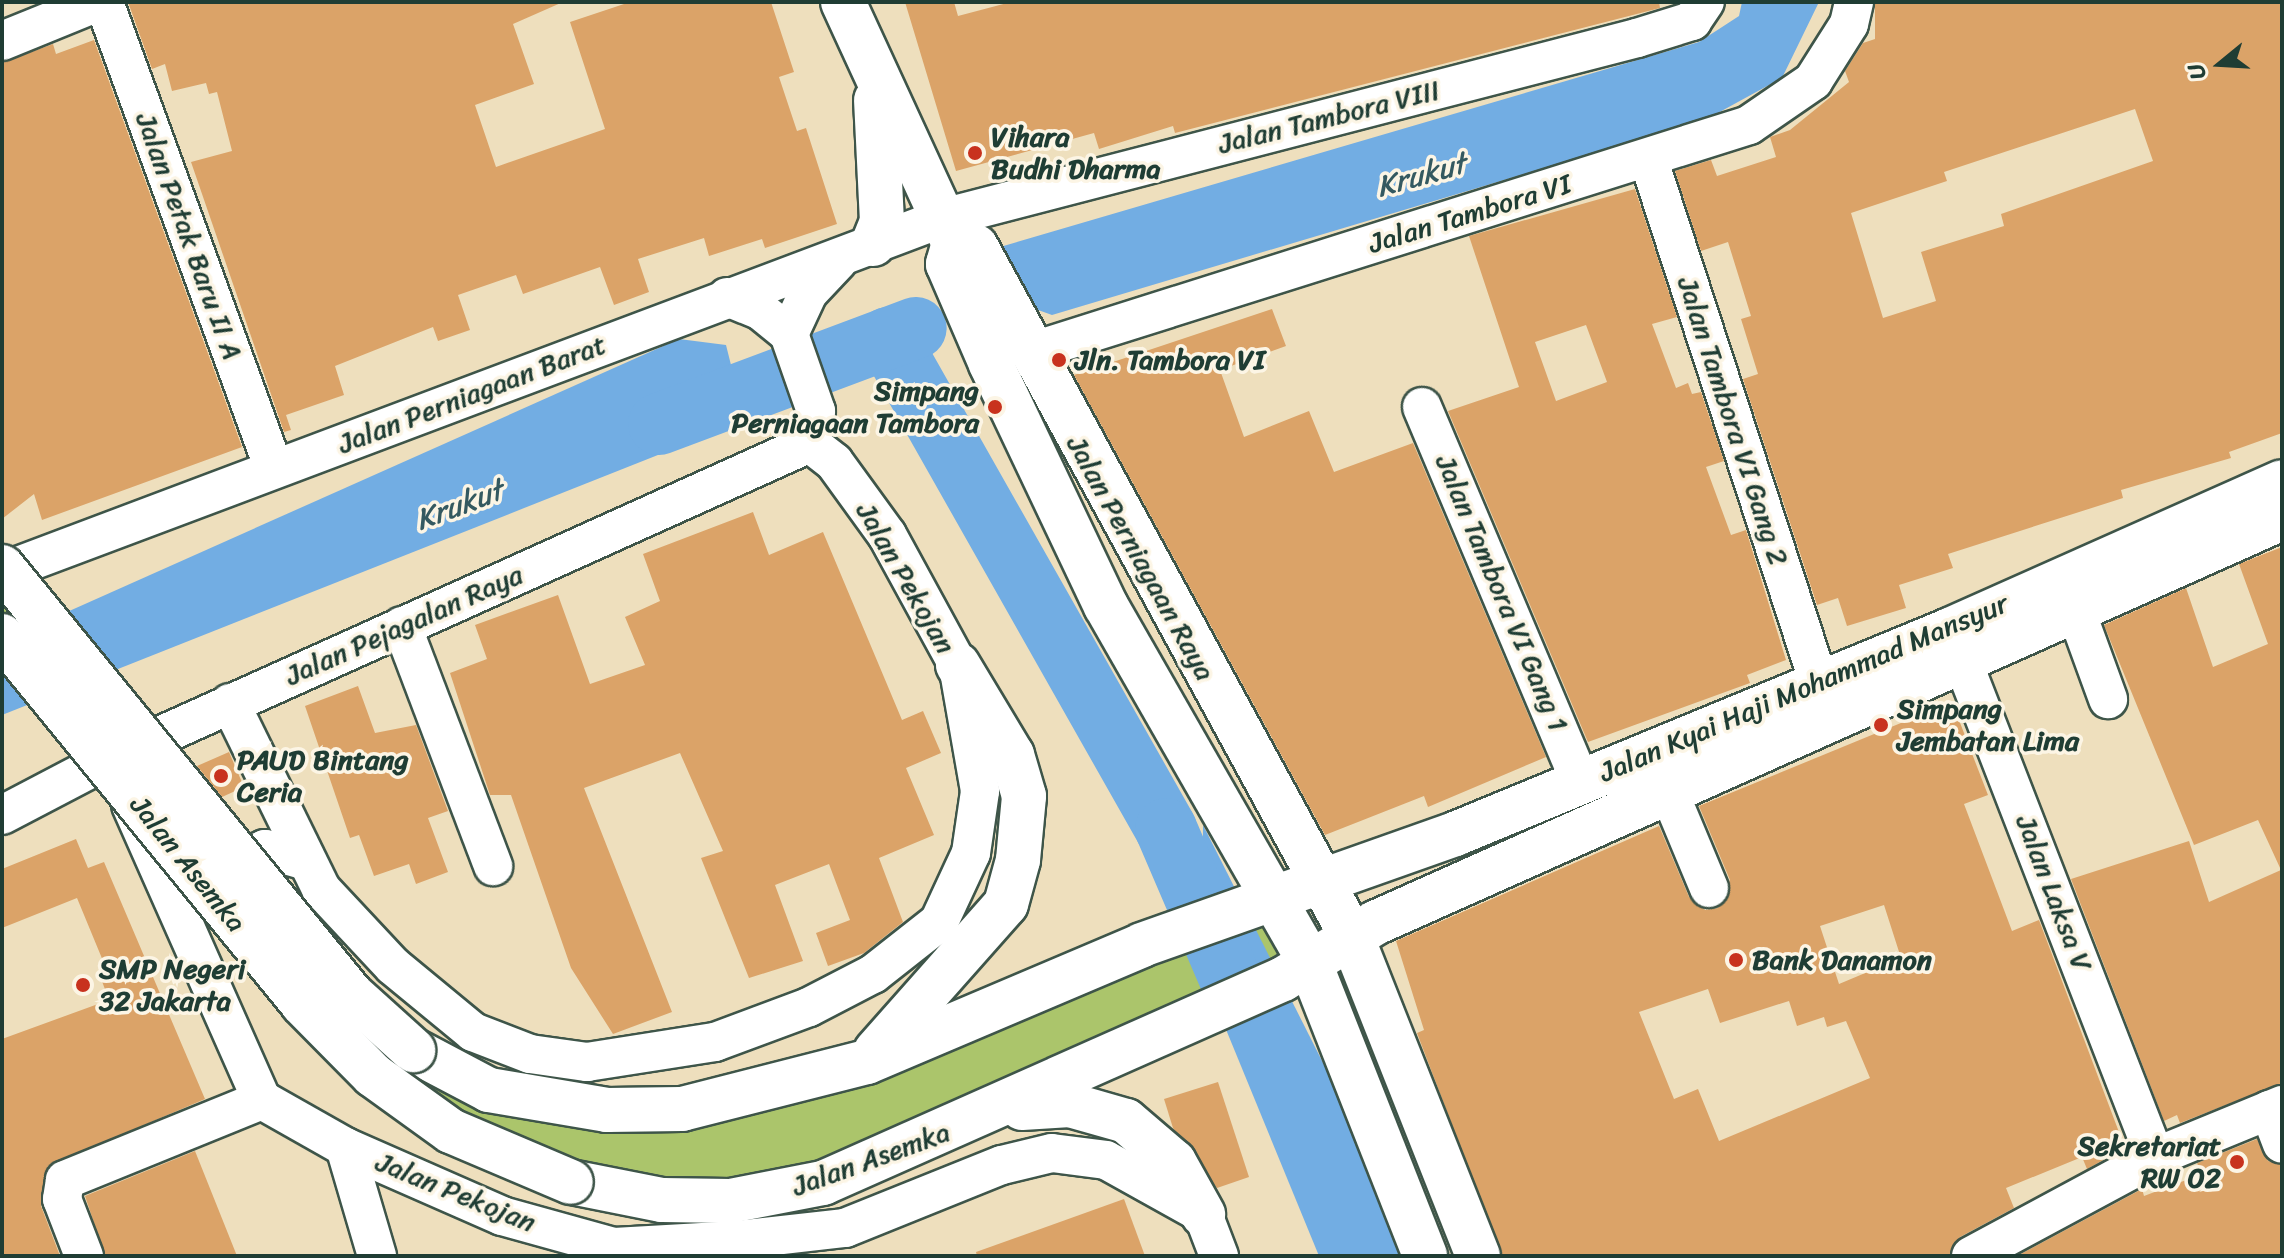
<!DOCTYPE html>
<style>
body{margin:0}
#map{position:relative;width:2284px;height:1258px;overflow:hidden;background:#eedfbd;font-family:Sriracha,sans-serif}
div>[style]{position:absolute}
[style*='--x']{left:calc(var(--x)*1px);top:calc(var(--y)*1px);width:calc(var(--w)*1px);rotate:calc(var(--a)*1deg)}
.green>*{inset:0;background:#abc56b}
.water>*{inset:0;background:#72ade3}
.river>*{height:62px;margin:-31px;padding:0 31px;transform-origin:31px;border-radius:31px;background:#72ade3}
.building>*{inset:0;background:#dba368}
.roads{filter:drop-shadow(2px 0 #3e5549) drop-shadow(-2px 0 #3e5549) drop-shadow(0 2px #3e5549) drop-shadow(0 -2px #3e5549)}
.minor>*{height:38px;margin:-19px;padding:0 19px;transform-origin:19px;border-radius:19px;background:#fff}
.major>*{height:44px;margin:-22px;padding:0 22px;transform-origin:22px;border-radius:22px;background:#fff}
.bridges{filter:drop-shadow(2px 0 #3e5549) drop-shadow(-2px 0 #3e5549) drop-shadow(0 2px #3e5549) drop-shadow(0 -2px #3e5549)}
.major-bridge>*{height:44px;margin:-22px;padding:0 22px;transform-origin:22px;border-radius:22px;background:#fff}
.dots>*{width:22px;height:22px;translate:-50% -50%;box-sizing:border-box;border:4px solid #fcf5e5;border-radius:50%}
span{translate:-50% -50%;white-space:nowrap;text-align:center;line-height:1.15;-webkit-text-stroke:7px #fcf5e5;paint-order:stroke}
.street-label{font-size:28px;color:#1f3d34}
.poi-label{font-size:28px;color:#1f3d34;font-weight:700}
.left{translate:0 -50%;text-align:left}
.right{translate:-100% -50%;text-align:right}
.water-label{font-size:30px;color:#345960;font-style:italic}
.frame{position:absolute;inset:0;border:4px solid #1f3d34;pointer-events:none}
.north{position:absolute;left:2180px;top:24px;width:80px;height:80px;-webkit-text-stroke:6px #fcf5e5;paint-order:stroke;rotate:252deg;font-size:22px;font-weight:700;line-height:32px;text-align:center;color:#1f3d34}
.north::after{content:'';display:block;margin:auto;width:28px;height:36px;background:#1f3d34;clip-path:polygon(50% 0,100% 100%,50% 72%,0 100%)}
</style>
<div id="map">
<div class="green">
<div style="clip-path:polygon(2px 567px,351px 994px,489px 1090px,682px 1109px,1245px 905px,1309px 961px,730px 1201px,451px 1131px,2px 636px)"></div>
</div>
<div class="water">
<div style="clip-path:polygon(1742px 2px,1819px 2px,1782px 78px,1705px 120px,1052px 315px,925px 269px,1699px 42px,1739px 16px)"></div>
<div style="clip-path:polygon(679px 339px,726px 345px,743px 413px,721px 430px,2px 715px,2px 641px)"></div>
<div style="clip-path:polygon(1203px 825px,1367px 1150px,1405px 1256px,1319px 1256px,1202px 971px)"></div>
</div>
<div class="river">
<div style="--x:888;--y:338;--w:564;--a:60.48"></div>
<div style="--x:1166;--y:829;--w:162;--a:66.8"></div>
<div style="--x:659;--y:424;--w:274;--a:-20.5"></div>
</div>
<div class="building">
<div style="clip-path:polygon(128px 2px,563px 2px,513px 24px,534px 84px,475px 105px,496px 167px,605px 129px,570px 22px,630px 2px,771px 2px,794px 72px,779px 77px,797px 131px,806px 128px,837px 224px,765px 248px,762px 239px,709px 256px,704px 238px,638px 259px,649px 292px,614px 305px,600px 267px,523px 294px,516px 275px,458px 295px,470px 330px,438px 341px,433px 327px,335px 366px,344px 395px,286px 415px,291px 430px,284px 432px,191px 162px,232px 151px,217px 92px,209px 94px,206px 83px,172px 91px,165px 64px,152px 69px)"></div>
<div style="clip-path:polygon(905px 2px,954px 2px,958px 16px,1011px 2px,1659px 2px,1660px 8px,1175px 133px,1173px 126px,1099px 149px,1094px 133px,956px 171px)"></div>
<div style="clip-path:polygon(evenodd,1875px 2px,2282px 2px,2282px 433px,2229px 452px,2231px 458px,2121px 490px,2123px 498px,1948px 554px,1953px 568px,1899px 585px,1906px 608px,1847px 626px,1838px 598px,1817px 605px,1743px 379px,1758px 374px,1741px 319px,1751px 316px,1728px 242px,1701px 251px,1675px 171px,1711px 160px,1717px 176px,1776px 157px,1770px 137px,1790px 130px,1849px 82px,1845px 71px,1863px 43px,1875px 39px,1875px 2px,2135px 109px,2153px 161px,2001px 214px,2004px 226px,1921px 252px,1936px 301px,1883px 318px,1851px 213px,1947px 181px,1944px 172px,2135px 109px)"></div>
<div style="clip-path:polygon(94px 40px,242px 447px,42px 520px,34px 494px,2px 519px,2px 63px,53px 44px,56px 54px)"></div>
<div style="clip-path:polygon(evenodd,1635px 189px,1677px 317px,1652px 324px,1676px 388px,1688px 383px,1692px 394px,1701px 392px,1724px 461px,1706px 467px,1731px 535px,1746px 530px,1786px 660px,1747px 675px,1750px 683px,1588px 742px,1448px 411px,1519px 387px,1469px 236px,1635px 189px,1586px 325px,1607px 382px,1556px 401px,1535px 342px,1586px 325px)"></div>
<div style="clip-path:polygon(1272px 309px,1286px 346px,1220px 370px,1244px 437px,1309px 411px,1334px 472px,1413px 443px,1546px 757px,1428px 807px,1424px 796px,1325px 835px,1074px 375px)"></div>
<div style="clip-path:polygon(753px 512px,769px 555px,823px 532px,902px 720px,923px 711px,941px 753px,906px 768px,934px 835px,879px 858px,903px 922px,864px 953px,828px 966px,816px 933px,850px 920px,829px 864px,775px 885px,803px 961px,749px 978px,701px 858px,723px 851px,680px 753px,584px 788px,672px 1012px,613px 1034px,571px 968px,511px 795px,490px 795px,450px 673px,487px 659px,475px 625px,558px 595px,590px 684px,645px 665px,625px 617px,660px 601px,643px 554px)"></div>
<div style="clip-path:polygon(2282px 547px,2282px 1083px,2180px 1123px,2177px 1115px,2164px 1121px,2071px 879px,2189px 841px,2209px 902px,2281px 870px,2258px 820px,2194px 845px,2104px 625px,2186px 588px,2213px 667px,2268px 644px,2239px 564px)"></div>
<div style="clip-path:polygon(358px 686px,375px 733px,416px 725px,448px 811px,428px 818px,448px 872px,416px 884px,409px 864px,374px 876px,359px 835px,350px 838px,305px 706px)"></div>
<div style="clip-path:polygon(evenodd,1952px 702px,1988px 795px,1964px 804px,2012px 931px,2039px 920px,2125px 1148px,2087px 1169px,2082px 1157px,2006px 1188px,2014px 1208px,1960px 1237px,1949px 1256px,1502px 1256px,1417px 1033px,1424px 1030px,1396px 941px,1659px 826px,1689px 897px,1705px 910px,1718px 908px,1730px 880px,1699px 806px,1952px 702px,1884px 905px,1901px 958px,1839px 984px,1820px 926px,1884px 905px,1952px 702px,1708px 989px,1720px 1023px,1789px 1001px,1797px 1026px,1824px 1017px,1827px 1027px,1846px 1021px,1870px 1078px,1719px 1141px,1698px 1089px,1674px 1099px,1639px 1012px,1708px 989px)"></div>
<div style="clip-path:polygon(229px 752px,244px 787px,222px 797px,197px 766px)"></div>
<div style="clip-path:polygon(76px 839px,88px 868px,104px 862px,205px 1099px,48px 1166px,41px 1206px,60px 1256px,2px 1256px,2px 1039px,109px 1000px,100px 976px,108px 973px,77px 898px,2px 928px,2px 869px)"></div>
<div style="clip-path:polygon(1218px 1082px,1249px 1177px,1217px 1188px,1173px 1128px,1164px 1099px)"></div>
<div style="clip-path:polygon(2257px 1139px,2268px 1161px,2282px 1165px,2282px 1256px,2017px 1256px,2142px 1189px,2144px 1196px,2202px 1174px,2197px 1163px)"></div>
<div style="clip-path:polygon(195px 1151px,237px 1256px,105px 1256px,85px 1196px)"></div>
<div style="clip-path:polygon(1124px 1199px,1145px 1256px,977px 1256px,976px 1252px)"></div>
</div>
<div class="roads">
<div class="minor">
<div style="--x:104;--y:2;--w:497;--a:70"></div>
<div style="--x:2;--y:41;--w:104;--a:-22.1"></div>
<div style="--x:1648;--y:158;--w:552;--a:71.96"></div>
<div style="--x:727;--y:297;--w:37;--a:22"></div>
<div style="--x:761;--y:311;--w:36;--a:39"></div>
<div style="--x:789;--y:334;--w:82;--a:70.7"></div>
<div style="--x:816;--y:411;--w:33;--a:101"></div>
<div style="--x:789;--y:334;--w:45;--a:-65.1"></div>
<div style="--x:808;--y:293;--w:44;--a:-46.8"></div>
<div style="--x:1030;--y:352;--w:754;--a:-17.52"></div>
<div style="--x:1749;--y:125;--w:78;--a:-34.5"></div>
<div style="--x:1813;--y:81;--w:67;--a:-57.7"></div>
<div style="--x:1849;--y:24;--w:23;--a:-77"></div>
<div style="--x:1422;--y:407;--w:406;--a:67.1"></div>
<div style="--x:2;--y:572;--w:1005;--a:-20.62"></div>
<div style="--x:943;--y:218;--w:717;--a:-14.54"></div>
<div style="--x:1637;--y:38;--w:58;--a:-17.2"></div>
<div style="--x:1692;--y:21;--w:23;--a:-56"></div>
<div style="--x:2076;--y:611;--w:94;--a:70"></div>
<div style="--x:402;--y:626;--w:257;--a:69.2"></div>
<div style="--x:1952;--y:634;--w:561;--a:68.79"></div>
<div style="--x:230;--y:703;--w:207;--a:63.9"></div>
<div style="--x:321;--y:889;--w:105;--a:46.9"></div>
<div style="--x:393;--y:966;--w:104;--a:39.5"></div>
<div style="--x:473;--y:1032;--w:61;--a:21.1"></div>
<div style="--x:530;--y:1054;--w:58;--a:8"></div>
<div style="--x:587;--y:1062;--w:130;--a:-8.9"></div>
<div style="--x:715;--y:1042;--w:100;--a:-20.4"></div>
<div style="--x:809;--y:1007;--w:72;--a:-27.3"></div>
<div style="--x:873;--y:974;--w:84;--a:-38.2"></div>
<div style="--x:939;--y:922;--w:76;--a:-65.1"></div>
<div style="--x:971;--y:853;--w:63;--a:-81.7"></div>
<div style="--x:980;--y:791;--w:128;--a:-99.9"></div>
<div style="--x:958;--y:665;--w:148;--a:-118.6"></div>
<div style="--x:887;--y:535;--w:90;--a:-126"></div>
<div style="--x:834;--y:462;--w:31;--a:-142"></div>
<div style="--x:1669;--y:792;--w:104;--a:67.4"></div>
<div style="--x:131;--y:805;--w:323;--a:66.1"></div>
<div style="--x:262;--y:1100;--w:95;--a:29.5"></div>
<div style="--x:345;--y:1147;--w:171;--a:23.7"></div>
<div style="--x:502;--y:1216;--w:116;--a:15.5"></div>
<div style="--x:614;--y:1247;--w:124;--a:-3.2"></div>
<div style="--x:738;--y:1240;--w:108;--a:-6.4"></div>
<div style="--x:845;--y:1228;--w:169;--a:-21.9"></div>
<div style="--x:1002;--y:1165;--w:51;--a:-13.5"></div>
<div style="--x:1052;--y:1153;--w:54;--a:7.4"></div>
<div style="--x:1106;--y:1160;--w:111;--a:29.1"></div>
<div style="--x:1203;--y:1214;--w:45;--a:69.1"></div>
<div style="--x:2;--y:815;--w:123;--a:-27.6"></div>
<div style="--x:111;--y:758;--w:767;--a:-24.26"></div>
<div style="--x:215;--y:871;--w:55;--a:-23.7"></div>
<div style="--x:265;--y:849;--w:43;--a:16.3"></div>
<div style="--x:2269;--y:1110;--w:36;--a:69"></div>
<div style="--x:345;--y:1147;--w:114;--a:73.6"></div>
<div style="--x:84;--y:1256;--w:61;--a:-111.1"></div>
<div style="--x:62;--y:1199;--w:19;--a:-81"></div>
<div style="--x:65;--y:1180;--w:213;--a:-22.1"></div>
<div style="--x:1971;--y:1256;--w:209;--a:-28.3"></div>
<div style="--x:2155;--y:1157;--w:137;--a:-22.3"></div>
</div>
<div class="major">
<div style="--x:843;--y:2;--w:265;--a:65.3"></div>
<div style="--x:954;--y:243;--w:22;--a:106"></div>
<div style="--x:948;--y:264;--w:109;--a:66.7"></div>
<div style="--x:991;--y:364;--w:268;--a:64.6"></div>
<div style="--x:1106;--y:606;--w:409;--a:60.2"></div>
<div style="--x:1309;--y:961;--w:317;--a:68.5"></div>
<div style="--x:954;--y:243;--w:22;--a:10"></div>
<div style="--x:976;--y:247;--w:784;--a:61.41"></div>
<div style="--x:1351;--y:935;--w:345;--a:68.4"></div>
<div style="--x:873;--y:244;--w:24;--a:-68"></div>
<div style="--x:882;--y:222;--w:122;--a:-92.8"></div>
<div style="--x:413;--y:1050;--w:86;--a:27.8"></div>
<div style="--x:489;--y:1090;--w:120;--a:9.6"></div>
<div style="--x:607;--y:1110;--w:75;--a:-0.8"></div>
<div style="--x:682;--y:1109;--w:191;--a:-14.3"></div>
<div style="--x:867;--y:1062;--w:299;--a:-23"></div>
<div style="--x:1142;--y:945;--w:332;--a:-19.5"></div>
<div style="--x:1455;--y:834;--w:535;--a:-22.4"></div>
<div style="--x:1950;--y:630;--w:363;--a:-24"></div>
<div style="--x:876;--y:1051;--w:196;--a:-48.5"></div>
<div style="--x:1006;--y:904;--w:46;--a:-74.7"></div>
<div style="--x:1018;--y:860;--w:64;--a:-84.6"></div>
<div style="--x:1024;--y:796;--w:43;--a:-106.3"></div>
<div style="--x:1012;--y:755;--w:105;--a:-121"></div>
<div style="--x:1022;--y:1108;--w:48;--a:-3.6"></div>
<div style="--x:1070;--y:1105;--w:58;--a:15.9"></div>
<div style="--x:1126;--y:1121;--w:63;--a:40.5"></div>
<div style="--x:1174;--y:1162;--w:60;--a:60.9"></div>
<div style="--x:571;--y:1182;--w:93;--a:11.2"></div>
<div style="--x:662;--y:1200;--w:68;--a:0.8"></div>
<div style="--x:730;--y:1201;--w:95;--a:-11"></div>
<div style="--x:823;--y:1183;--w:503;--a:-23.92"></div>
<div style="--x:1283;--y:979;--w:108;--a:-31.3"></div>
<div style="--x:1375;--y:923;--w:993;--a:-24.06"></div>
</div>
</div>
<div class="bridges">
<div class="major-bridge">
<div style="--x:2;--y:567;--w:551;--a:50.74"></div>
<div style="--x:351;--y:994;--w:84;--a:42.1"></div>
<div style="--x:2;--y:636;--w:474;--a:50.7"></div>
<div style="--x:302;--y:1003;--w:101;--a:45.4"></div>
<div style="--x:373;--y:1075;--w:96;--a:35.7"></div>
<div style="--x:451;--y:1131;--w:130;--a:23"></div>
</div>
</div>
<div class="dots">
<div style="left:975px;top:153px;background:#c8321e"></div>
<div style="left:1059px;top:360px;background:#c8321e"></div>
<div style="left:995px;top:407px;background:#c8321e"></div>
<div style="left:1881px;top:725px;background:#c8321e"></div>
<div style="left:221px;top:776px;background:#c8321e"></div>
<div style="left:1736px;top:960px;background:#c8321e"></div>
<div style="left:83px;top:985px;background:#c8321e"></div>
<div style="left:2237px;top:1162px;background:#c8321e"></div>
</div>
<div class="street-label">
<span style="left:1329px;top:117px;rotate:-14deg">Jalan Tambora VIII</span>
<span style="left:1470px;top:214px;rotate:-17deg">Jalan Tambora VI</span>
<span style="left:189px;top:236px;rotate:70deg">Jalan Petak Baru II A</span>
<span style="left:472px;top:394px;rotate:-21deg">Jalan Perniagaan Barat</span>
<span style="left:1733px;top:421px;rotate:72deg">Jalan Tambora VI Gang 2</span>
<span style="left:1141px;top:558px;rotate:61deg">Jalan Perniagaan Raya</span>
<span style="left:906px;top:578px;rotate:60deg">Jalan Pekojan</span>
<span style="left:1502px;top:593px;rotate:67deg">Jalan Tambora VI Gang 1</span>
<span style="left:404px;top:625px;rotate:-24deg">Jalan Pejagalan Raya</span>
<span style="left:1804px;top:688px;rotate:-23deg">Jalan Kyai Haji Mohammad Mansyur</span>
<span style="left:188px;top:864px;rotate:51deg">Jalan Asemka</span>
<span style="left:2054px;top:893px;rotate:69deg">Jalan Laksa V</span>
<span style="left:871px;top:1159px;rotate:-20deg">Jalan Asemka</span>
<span style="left:456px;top:1192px;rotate:22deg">Jalan Pekojan</span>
</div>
<div class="poi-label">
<span class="left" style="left:991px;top:153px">Vihara<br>Budhi Dharma</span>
<span class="left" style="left:1075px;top:360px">Jln. Tambora VI</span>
<span class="right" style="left:979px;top:407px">Simpang<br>Perniagaan Tambora</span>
<span class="left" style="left:1897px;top:725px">Simpang<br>Jembatan Lima</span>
<span class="left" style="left:237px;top:776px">PAUD Bintang<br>Ceria</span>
<span class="left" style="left:1752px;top:960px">Bank Danamon</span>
<span class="left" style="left:99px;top:985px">SMP Negeri<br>32 Jakarta</span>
<span class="right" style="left:2221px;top:1162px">Sekretariat<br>RW 02</span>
</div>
<div class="water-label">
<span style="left:1421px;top:175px;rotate:-16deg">Krukut</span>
<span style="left:459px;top:505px;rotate:-21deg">Krukut</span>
</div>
<div class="frame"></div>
<div class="north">U</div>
</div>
